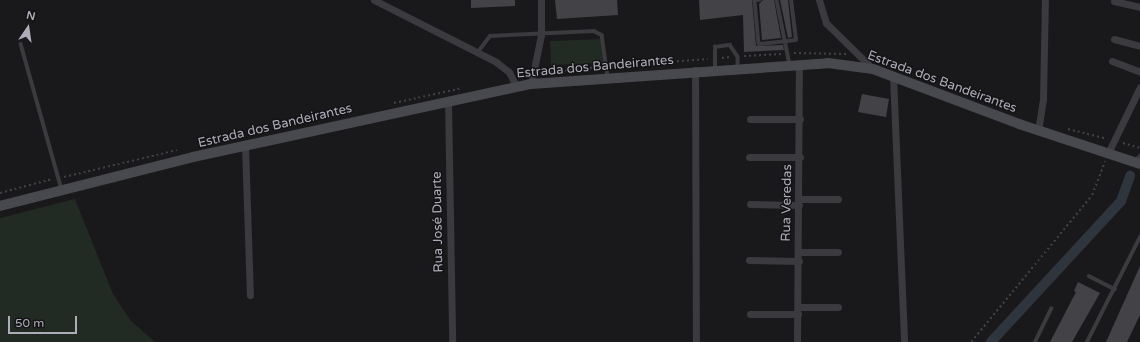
<!DOCTYPE html>
<meta charset="utf-8">
<style>
body{margin:0}
#map{position:relative;width:1140px;height:342px;overflow:hidden;background:#19181a;font-family:"Varela Round",sans-serif}
div>[style]{position:absolute}
[style*='--x']{left:calc(var(--x)*1px);top:calc(var(--y)*1px);width:calc(var(--w)*1px);rotate:calc(var(--a)*1deg)}
.green>*{inset:0;background:#222a24}
.canal>*{height:10px;margin:-5px;padding:0 5px;transform-origin:5px;border-radius:5px;background:#2f353d}
.building>*{inset:0;background:#434247}
.path>*{height:1.5px;margin-top:-0.75px;transform-origin:0;background:repeating-linear-gradient(90deg,#404046 0 2px,transparent 0 5px)}
.lane>*{height:3.5px;margin:-1.75px;padding:0 1.75px;transform-origin:1.75px;border-radius:1.75px;background:#3a3a3f}
.street>*{height:7px;margin:-3.5px;padding:0 3.5px;transform-origin:3.5px;border-radius:3.5px;background:#3a3a3f}
.secondary>*{height:10px;margin:-5px;padding:0 5px;transform-origin:5px;border-radius:5px;background:#48484f}
span{translate:-50% -50%;white-space:nowrap;text-align:center;line-height:1.15;-webkit-text-stroke:3px #141315;paint-order:stroke}
.street-label{font-size:13px;color:#acadb9}
.north{position:absolute;left:8px;top:8px;width:40px;height:40px;-webkit-text-stroke:3px #141315;paint-order:stroke;rotate:13deg;font-size:11px;font-weight:700;line-height:16px;text-align:center;color:#acadb9}
.north::after{content:'';display:block;margin:auto;width:14px;height:18px;background:#acadb9;clip-path:polygon(50% 0,100% 100%,50% 72%,0 100%)}
.scale{position:absolute;left:8px;top:316px;width:69px;height:18px;box-sizing:border-box;border:2px solid #acadb9;border-top:0;padding-left:5px;font-size:12px;line-height:14px;white-space:nowrap;color:#acadb9;-webkit-text-stroke:3px #141315;paint-order:stroke}
</style>
<div id="map">
<div class="green">
<div style="clip-path:polygon(602px 39px,603px 63px,551px 65px,550px 41px)"></div>
<div style="clip-path:polygon(75px 199px,113px 294px,131px 321px,155px 342px,0 342px,0 218px)"></div>
</div>
<div class="canal">
<div style="--x:991;--y:342;--w:192;--a:-47.3"></div>
<div style="--x:1121;--y:201;--w:27;--a:-70"></div>
</div>
<div class="building">
<div style="clip-path:polygon(471px 0,515px 0,515px 6px,471px 8px)"></div>
<div style="clip-path:polygon(555px 0,617px 0,618px 15px,557px 19px)"></div>
<div style="clip-path:polygon(699px 0,752px 0,756px 46px,783px 45px,784px 50px,744px 52px,743px 15px,700px 20px)"></div>
<div style="clip-path:polygon(763px 0,774px 0,781px 38px,762px 40px,759px 4px)"></div>
<div style="clip-path:polygon(780px 0,788px 0,792px 37px,788px 38px)"></div>
<div style="clip-path:polygon(862px 94px,889px 99px,886px 117px,858px 112px)"></div>
<div style="clip-path:polygon(1140px 266px,1140px 315px,1127px 342px,1106px 342px)"></div>
<div style="clip-path:polygon(1078px 282px,1100px 293px,1072px 342px,1050px 342px,1076px 292px,1074px 291px)"></div>
</div>
<div class="path">
<div style="--x:794;--y:53;--w:52;--a:1.1"></div>
<div style="--x:744;--y:56;--w:38;--a:-3"></div>
<div style="--x:722;--y:58;--w:8;--a:-7"></div>
<div style="--x:873;--y:58;--w:57;--a:20.7"></div>
<div style="--x:612;--y:66;--w:96;--a:-4.2"></div>
<div style="--x:540;--y:73;--w:60;--a:-5.7"></div>
<div style="--x:394;--y:103;--w:70;--a:-12.4"></div>
<div style="--x:1068;--y:129;--w:38;--a:14"></div>
<div style="--x:1123;--y:143;--w:18;--a:16"></div>
<div style="--x:64;--y:177;--w:116;--a:-13.4"></div>
<div style="--x:0;--y:193;--w:54;--a:-15.1"></div>
<div style="--x:971;--y:342;--w:190;--a:-50.5"></div>
<div style="--x:1092;--y:195;--w:36;--a:-69"></div>
</div>
<div class="lane">
<div style="--x:760;--y:0;--w:5;--a:169"></div>
<div style="--x:755;--y:1;--w:43;--a:84.7"></div>
<div style="--x:759;--y:44;--w:37;--a:-6"></div>
<div style="--x:796;--y:40;--w:40;--a:-97.1"></div>
<div style="--x:777;--y:0;--w:66;--a:78.7"></div>
<div style="--x:21;--y:44;--w:152;--a:74.3"></div>
<div style="--x:478;--y:52;--w:20;--a:-53"></div>
<div style="--x:490;--y:36;--w:104;--a:-2.8"></div>
<div style="--x:594;--y:31;--w:9;--a:27"></div>
<div style="--x:602;--y:35;--w:42;--a:81.9"></div>
<div style="--x:715;--y:69;--w:22;--a:-90"></div>
<div style="--x:715;--y:47;--w:15;--a:-8"></div>
<div style="--x:730;--y:45;--w:14;--a:56"></div>
<div style="--x:738;--y:57;--w:11;--a:90"></div>
<div style="--x:1135;--y:161;--w:7;--a:-45"></div>
<div style="--x:1089;--y:276;--w:29;--a:27"></div>
<div style="--x:1035;--y:342;--w:37;--a:-64"></div>
<div style="--x:1087;--y:342;--w:118;--a:-63.2"></div>
</div>
<div class="street">
<div style="--x:374;--y:0;--w:137;--a:26.9"></div>
<div style="--x:496;--y:62;--w:16;--a:38"></div>
<div style="--x:509;--y:72;--w:16;--a:63"></div>
<div style="--x:819;--y:0;--w:24;--a:73"></div>
<div style="--x:826;--y:23;--w:66;--a:44.4"></div>
<div style="--x:1114;--y:1;--w:27;--a:13"></div>
<div style="--x:1114;--y:39;--w:27;--a:15"></div>
<div style="--x:1112;--y:61;--w:30;--a:21"></div>
<div style="--x:695;--y:70;--w:272;--a:89.8"></div>
<div style="--x:893;--y:76;--w:266;--a:87.6"></div>
<div style="--x:531;--y:84;--w:50;--a:-78.5"></div>
<div style="--x:541;--y:35;--w:35;--a:-90"></div>
<div style="--x:448;--y:101;--w:241;--a:89"></div>
<div style="--x:750;--y:119;--w:50;--a:0"></div>
<div style="--x:1038;--y:131;--w:31;--a:-81"></div>
<div style="--x:1043;--y:100;--w:100;--a:-88.9"></div>
<div style="--x:245;--y:146;--w:149;--a:88.1"></div>
<div style="--x:1108;--y:153;--w:73;--a:-64.1"></div>
<div style="--x:749;--y:157;--w:51;--a:0"></div>
<div style="--x:799;--y:199;--w:39;--a:0"></div>
<div style="--x:750;--y:204;--w:49;--a:1.2"></div>
<div style="--x:799;--y:252;--w:39;--a:0"></div>
<div style="--x:749;--y:260;--w:50;--a:1.1"></div>
<div style="--x:798;--y:307;--w:40;--a:0"></div>
<div style="--x:750;--y:314;--w:48;--a:0"></div>
<div style="--x:797;--y:342;--w:278;--a:-89.6"></div>
</div>
<div class="secondary">
<div style="--x:0;--y:206;--w:199;--a:-14.2"></div>
<div style="--x:193;--y:157;--w:346;--a:-12.2"></div>
<div style="--x:531;--y:84;--w:298;--a:-4"></div>
<div style="--x:828;--y:63;--w:45;--a:7.6"></div>
<div style="--x:873;--y:69;--w:156;--a:20.6"></div>
<div style="--x:1019;--y:124;--w:127;--a:18.3"></div>
</div>
<div class="street-label">
<span style="left:595px;top:67px;rotate:-5deg">Estrada dos Bandeirantes</span>
<span style="left:942px;top:82px;rotate:20deg">Estrada dos Bandeirantes</span>
<span style="left:275px;top:126px;rotate:-13deg">Estrada dos Bandeirantes</span>
<span style="left:787px;top:203px;rotate:-89deg">Rua Veredas</span>
<span style="left:438px;top:222px;rotate:-91deg">Rua José Duarte</span>
</div>
<div class="north">N</div>
<div class="scale">50 m</div>
</div>
